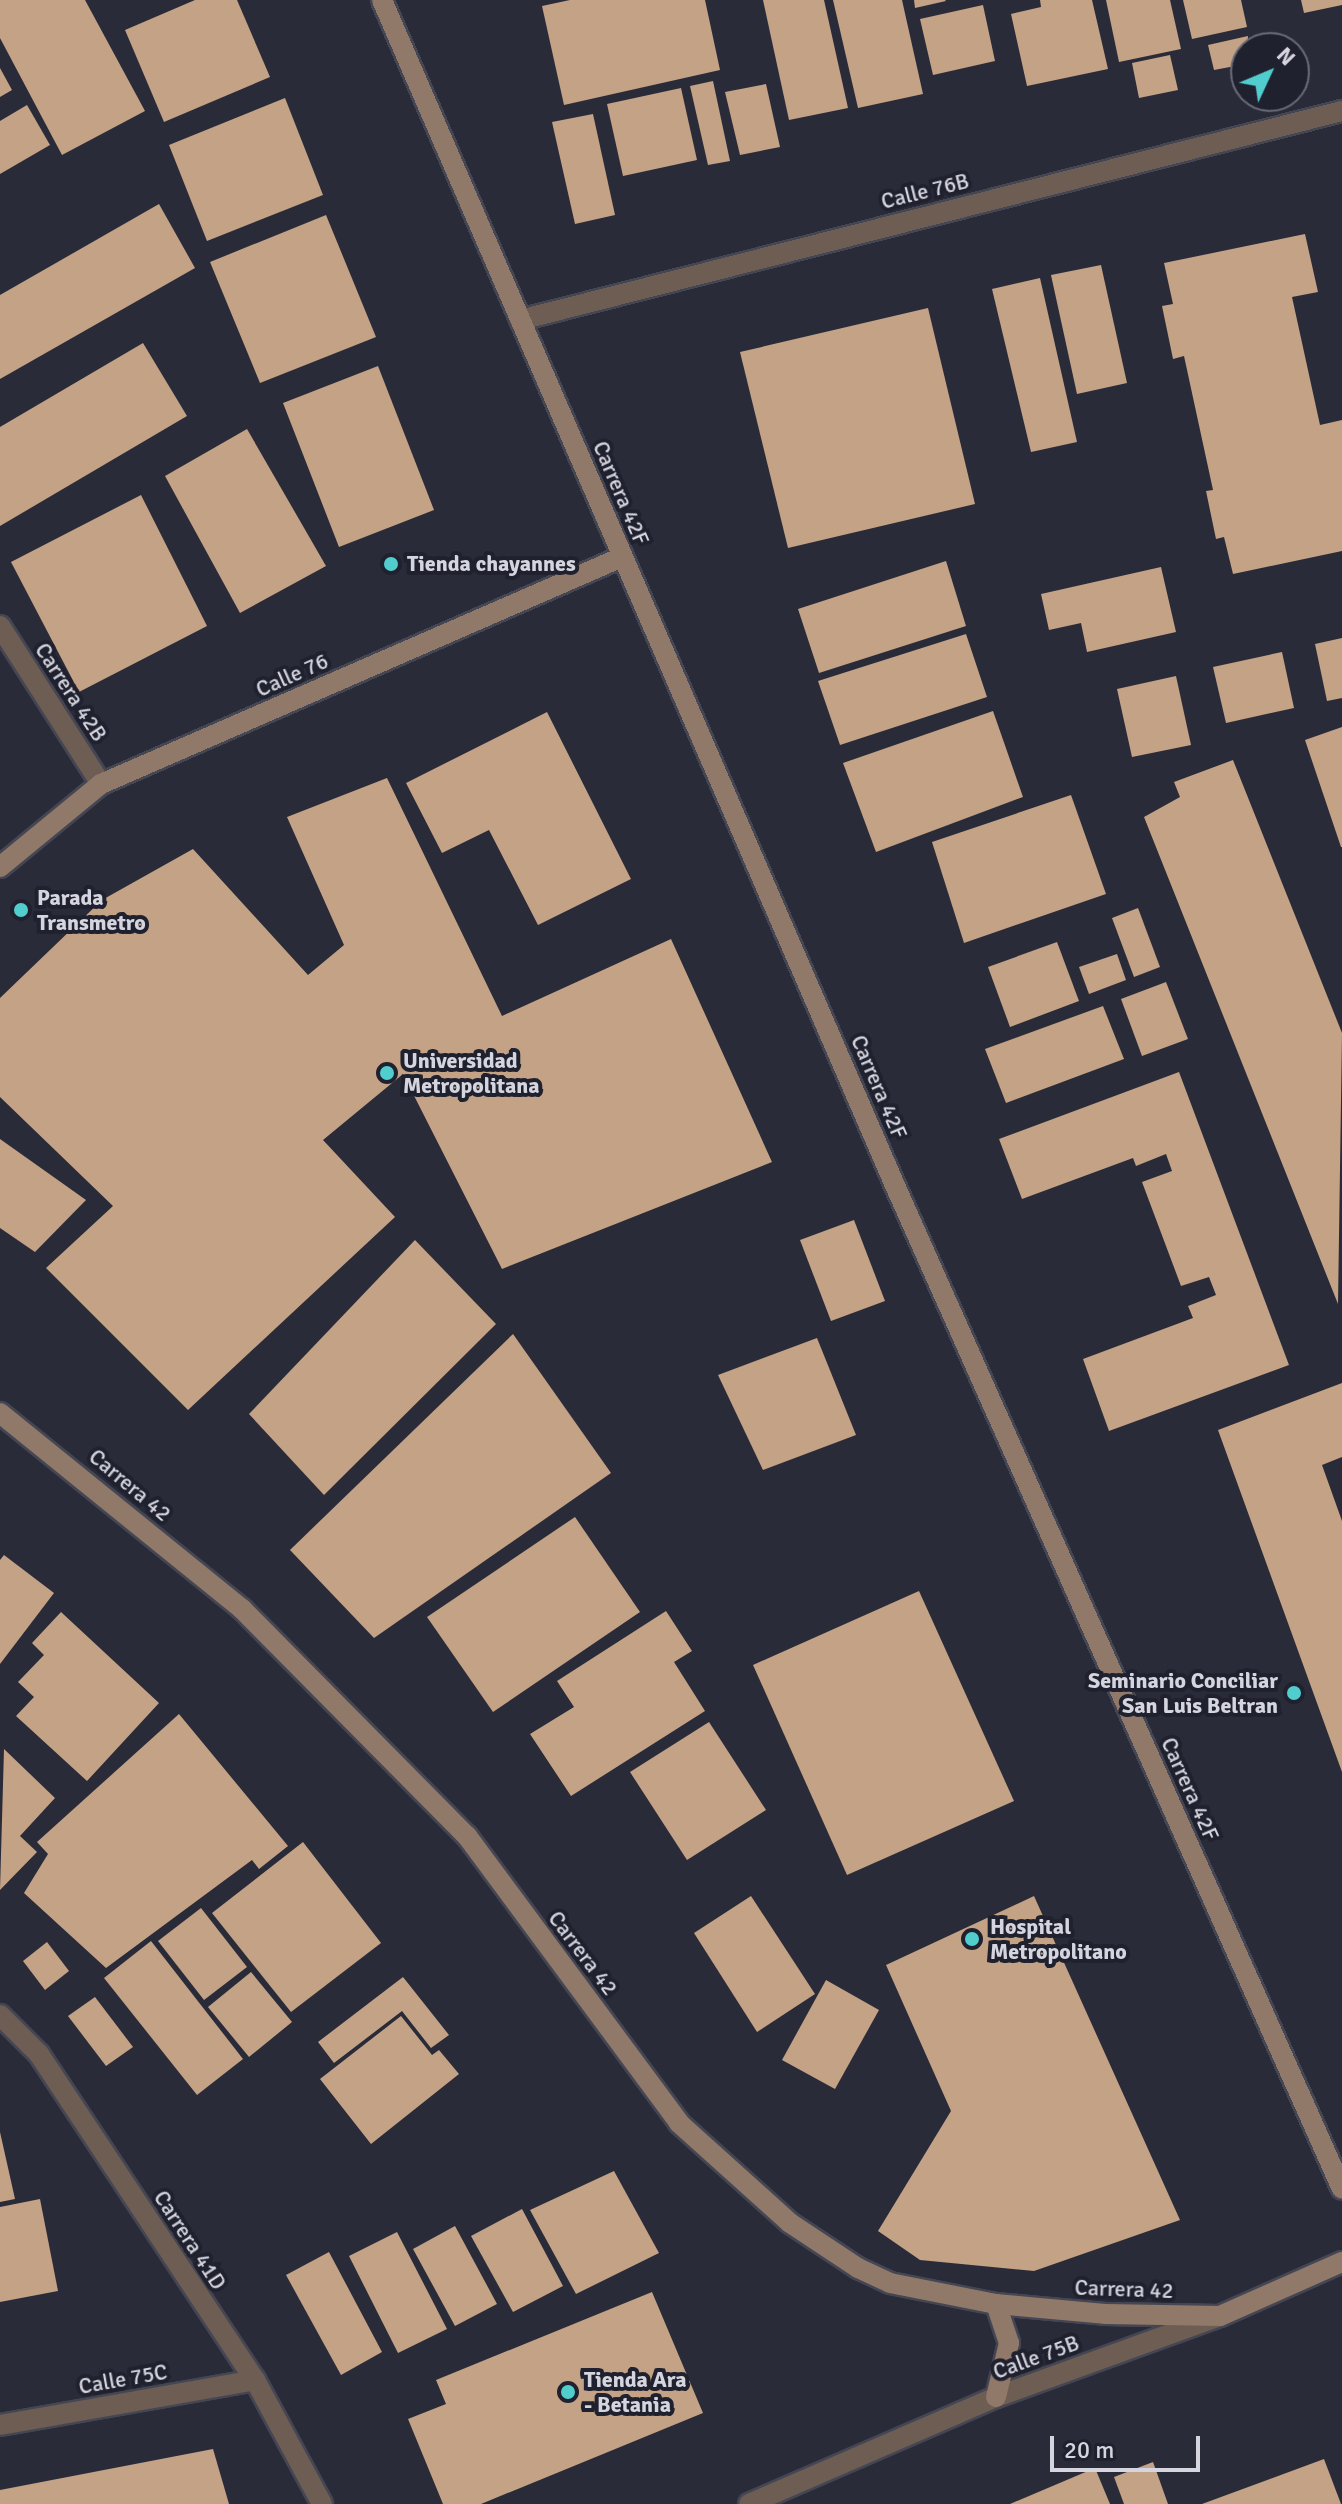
<!DOCTYPE html>
<style>
body{margin:0}
#map{position:relative;width:1342px;height:2504px;overflow:hidden;background:#2a2b39;font-family:Signika,sans-serif}
div>[style]{position:absolute}
[style*='--x']{left:calc(var(--x)*1px);top:calc(var(--y)*1px);width:calc(var(--w)*1px);rotate:calc(var(--a)*1deg)}
.building>*{inset:0;background:#c4a285}
.roads{filter:drop-shadow(2px 0 #454653) drop-shadow(-2px 0 #454653) drop-shadow(0 2px #454653) drop-shadow(0 -2px #454653)}
.street>*{height:20px;margin:-10px;padding:0 10px;transform-origin:10px;border-radius:10px;background:#6d5d53}
.secondary>*{height:20px;margin:-10px;padding:0 10px;transform-origin:10px;border-radius:10px;background:#917969}
.dots>*{width:22px;height:22px;translate:-50% -50%;box-sizing:border-box;border:4px solid #20212f;border-radius:50%}
span{translate:-50% -50%;white-space:nowrap;text-align:center;line-height:1.15;-webkit-text-stroke:8px #20212f;paint-order:stroke}
.street-label{font-size:22px;color:#d4d5de}
.poi-label{font-size:22px;color:#d4d5de;font-weight:700}
.left{translate:0 -50%;text-align:left}
.right{translate:-100% -50%;text-align:right}
.north{position:absolute;left:1230px;top:32px;width:80px;height:80px;box-sizing:border-box;background:#20212f;border:2px solid #686975;border-radius:50%;rotate:46deg;font-size:22px;font-weight:700;line-height:32px;text-align:center;color:#d4d5de}
.north::after{content:'';display:block;margin:auto;width:28px;height:36px;background:#52cdce;clip-path:polygon(50% 0,100% 100%,50% 72%,0 100%)}
.scale{position:absolute;left:1050px;top:2436px;width:150px;height:36px;box-sizing:border-box;border:4px solid #d4d5de;border-top:0;padding-left:10px;font-size:24px;line-height:28px;white-space:nowrap;color:#d4d5de;-webkit-text-stroke:6px #20212f;paint-order:stroke}
</style>
<div id="map">
<div class="building">
<div style="clip-path:polygon(0 0,85px 0,145px 111px,62px 155px,0 38px)"></div>
<div style="clip-path:polygon(195px 0,237px 0,270px 77px,164px 122px,125px 30px)"></div>
<div style="clip-path:polygon(570px 0,705px 0,720px 70px,564px 105px,542px 6px)"></div>
<div style="clip-path:polygon(763px 0,824px 0,848px 108px,789px 120px)"></div>
<div style="clip-path:polygon(833px 0,902px 0,923px 94px,858px 108px)"></div>
<div style="clip-path:polygon(914px 0,945px 0,946px 1px,915px 8px)"></div>
<div style="clip-path:polygon(1040px 0,1092px 0,1108px 69px,1027px 86px,1011px 14px,1041px 7px)"></div>
<div style="clip-path:polygon(1106px 0,1170px 0,1181px 49px,1119px 62px)"></div>
<div style="clip-path:polygon(1183px 0,1241px 0,1247px 27px,1192px 39px)"></div>
<div style="clip-path:polygon(1301px 0,1342px 0,1342px 5px,1304px 13px)"></div>
<div style="clip-path:polygon(983px 5px,995px 61px,933px 75px,920px 19px)"></div>
<div style="clip-path:polygon(1248px 36px,1246px 64px,1214px 70px,1208px 45px)"></div>
<div style="clip-path:polygon(1170px 55px,1178px 90px,1139px 98px,1132px 63px)"></div>
<div style="clip-path:polygon(0 68px,12px 90px,0 97px)"></div>
<div style="clip-path:polygon(713px 81px,730px 161px,708px 165px,690px 86px)"></div>
<div style="clip-path:polygon(766px 84px,780px 147px,740px 155px,725px 92px)"></div>
<div style="clip-path:polygon(681px 88px,697px 160px,623px 176px,607px 104px)"></div>
<div style="clip-path:polygon(285px 98px,323px 195px,207px 241px,169px 145px)"></div>
<div style="clip-path:polygon(27px 105px,50px 145px,0 174px,0 121px)"></div>
<div style="clip-path:polygon(593px 114px,615px 215px,575px 224px,552px 122px)"></div>
<div style="clip-path:polygon(159px 204px,195px 268px,0 379px,0 295px)"></div>
<div style="clip-path:polygon(326px 215px,376px 337px,260px 383px,210px 262px)"></div>
<div style="clip-path:polygon(1305px 234px,1318px 292px,1292px 297px,1320px 425px,1342px 420px,1342px 551px,1233px 574px,1224px 537px,1216px 539px,1206px 491px,1213px 490px,1184px 356px,1173px 359px,1162px 306px,1173px 304px,1164px 263px)"></div>
<div style="clip-path:polygon(1101px 265px,1127px 383px,1077px 394px,1051px 275px)"></div>
<div style="clip-path:polygon(1040px 278px,1077px 442px,1031px 452px,992px 289px)"></div>
<div style="clip-path:polygon(928px 308px,975px 504px,788px 548px,740px 352px)"></div>
<div style="clip-path:polygon(143px 343px,187px 416px,0 526px,0 427px)"></div>
<div style="clip-path:polygon(378px 366px,434px 510px,339px 547px,283px 403px)"></div>
<div style="clip-path:polygon(247px 429px,326px 566px,240px 613px,165px 476px)"></div>
<div style="clip-path:polygon(141px 495px,207px 626px,79px 692px,11px 562px)"></div>
<div style="clip-path:polygon(946px 561px,966px 626px,819px 673px,798px 609px)"></div>
<div style="clip-path:polygon(1161px 567px,1176px 632px,1087px 652px,1081px 623px,1049px 630px,1041px 594px)"></div>
<div style="clip-path:polygon(966px 634px,987px 697px,840px 745px,818px 681px)"></div>
<div style="clip-path:polygon(1342px 638px,1342px 698px,1327px 701px,1315px 644px)"></div>
<div style="clip-path:polygon(1282px 652px,1294px 708px,1226px 723px,1213px 667px)"></div>
<div style="clip-path:polygon(1176px 676px,1191px 745px,1132px 757px,1117px 689px)"></div>
<div style="clip-path:polygon(993px 711px,1023px 797px,876px 852px,843px 763px)"></div>
<div style="clip-path:polygon(547px 712px,631px 879px,538px 925px,489px 830px,442px 853px,406px 783px)"></div>
<div style="clip-path:polygon(1342px 727px,1342px 847px,1341px 847px,1305px 740px)"></div>
<div style="clip-path:polygon(1233px 760px,1342px 1033px,1338px 1304px,1144px 817px,1180px 797px,1174px 782px)"></div>
<div style="clip-path:polygon(387px 778px,502px 1016px,671px 939px,772px 1162px,502px 1269px,403px 1074px,323px 1140px,395px 1217px,188px 1410px,46px 1268px,113px 1206px,0 1097px,0 998px,102px 900px,193px 849px,308px 975px,344px 945px,287px 817px)"></div>
<div style="clip-path:polygon(1071px 795px,1106px 894px,964px 943px,932px 842px)"></div>
<div style="clip-path:polygon(1138px 908px,1160px 967px,1134px 977px,1112px 918px)"></div>
<div style="clip-path:polygon(1057px 942px,1079px 1001px,1010px 1027px,988px 967px)"></div>
<div style="clip-path:polygon(1117px 954px,1126px 980px,1089px 994px,1079px 967px)"></div>
<div style="clip-path:polygon(1166px 982px,1188px 1039px,1142px 1056px,1121px 999px)"></div>
<div style="clip-path:polygon(1103px 1006px,1124px 1059px,1006px 1103px,985px 1049px)"></div>
<div style="clip-path:polygon(1179px 1072px,1289px 1365px,1109px 1431px,1083px 1359px,1193px 1318px,1188px 1306px,1216px 1295px,1209px 1277px,1181px 1286px,1142px 1182px,1172px 1171px,1166px 1154px,1136px 1166px,1133px 1158px,1022px 1199px,999px 1139px)"></div>
<div style="clip-path:polygon(0 1139px,86px 1200px,35px 1252px,0 1228px)"></div>
<div style="clip-path:polygon(854px 1220px,885px 1301px,831px 1321px,800px 1240px)"></div>
<div style="clip-path:polygon(415px 1240px,496px 1324px,324px 1495px,249px 1414px)"></div>
<div style="clip-path:polygon(513px 1334px,611px 1473px,374px 1638px,290px 1550px)"></div>
<div style="clip-path:polygon(817px 1338px,856px 1435px,763px 1470px,718px 1375px)"></div>
<div style="clip-path:polygon(1342px 1383px,1342px 1457px,1322px 1465px,1342px 1521px,1342px 1772px,1218px 1430px)"></div>
<div style="clip-path:polygon(575px 1517px,640px 1612px,493px 1712px,427px 1617px)"></div>
<div style="clip-path:polygon(4px 1555px,54px 1593px,0 1664px,0 1560px)"></div>
<div style="clip-path:polygon(919px 1591px,1014px 1801px,847px 1875px,753px 1665px)"></div>
<div style="clip-path:polygon(666px 1611px,692px 1651px,674px 1662px,705px 1711px,571px 1796px,530px 1734px,574px 1707px,557px 1681px)"></div>
<div style="clip-path:polygon(61px 1612px,159px 1703px,87px 1781px,16px 1716px,34px 1697px,18px 1682px,44px 1655px,32px 1643px)"></div>
<div style="clip-path:polygon(179px 1714px,288px 1846px,259px 1869px,252px 1860px,106px 1968px,24px 1893px,48px 1854px,37px 1842px)"></div>
<div style="clip-path:polygon(709px 1722px,766px 1810px,687px 1860px,630px 1772px)"></div>
<div style="clip-path:polygon(4px 1749px,55px 1798px,20px 1836px,37px 1852px,0 1890px)"></div>
<div style="clip-path:polygon(303px 1842px,381px 1943px,291px 2012px,212px 1913px)"></div>
<div style="clip-path:polygon(751px 1896px,815px 1994px,757px 2032px,694px 1933px)"></div>
<div style="clip-path:polygon(1034px 1896px,1180px 2220px,1034px 2271px,920px 2260px,878px 2231px,951px 2111px,886px 1965px)"></div>
<div style="clip-path:polygon(201px 1908px,247px 1967px,204px 2000px,158px 1941px)"></div>
<div style="clip-path:polygon(151px 1941px,243px 2059px,197px 2095px,104px 1978px)"></div>
<div style="clip-path:polygon(47px 1942px,69px 1971px,45px 1990px,23px 1961px)"></div>
<div style="clip-path:polygon(251px 1972px,292px 2022px,249px 2057px,208px 2007px)"></div>
<div style="clip-path:polygon(403px 1977px,449px 2035px,431px 2048px,402px 2011px,334px 2063px,318px 2042px)"></div>
<div style="clip-path:polygon(826px 1980px,879px 2010px,835px 2089px,782px 2060px)"></div>
<div style="clip-path:polygon(95px 1997px,133px 2047px,106px 2066px,68px 2016px)"></div>
<div style="clip-path:polygon(401px 2016px,432px 2055px,439px 2050px,459px 2074px,371px 2144px,320px 2079px)"></div>
<div style="clip-path:polygon(0 2132px,15px 2199px,0 2202px)"></div>
<div style="clip-path:polygon(614px 2171px,659px 2253px,576px 2294px,530px 2210px)"></div>
<div style="clip-path:polygon(40px 2199px,58px 2291px,0 2302px,0 2207px)"></div>
<div style="clip-path:polygon(522px 2209px,563px 2286px,513px 2312px,471px 2236px)"></div>
<div style="clip-path:polygon(455px 2226px,497px 2304px,455px 2326px,413px 2249px)"></div>
<div style="clip-path:polygon(397px 2232px,447px 2329px,398px 2353px,349px 2256px)"></div>
<div style="clip-path:polygon(329px 2252px,382px 2352px,341px 2375px,286px 2275px)"></div>
<div style="clip-path:polygon(652px 2292px,703px 2413px,481px 2504px,443px 2504px,408px 2419px,446px 2404px,436px 2380px)"></div>
<div style="clip-path:polygon(213px 2449px,229px 2504px,0 2504px,0 2490px)"></div>
<div style="clip-path:polygon(1324px 2459px,1341px 2504px,1202px 2504px)"></div>
<div style="clip-path:polygon(1153px 2462px,1168px 2504px,1124px 2504px,1114px 2477px)"></div>
<div style="clip-path:polygon(1095px 2468px,1110px 2504px,1010px 2504px)"></div>
</div>
<div class="roads">
<div class="street">
<div style="--x:520;--y:320;--w:848;--a:-14.27"></div>
<div style="--x:0;--y:626;--w:188;--a:57.4"></div>
<div style="--x:0;--y:2015;--w:55;--a:45"></div>
<div style="--x:39;--y:2054;--w:391;--a:56.5"></div>
<div style="--x:255;--y:2380;--w:141;--a:61.6"></div>
<div style="--x:0;--y:2425;--w:259;--a:-10"></div>
<div style="--x:749;--y:2504;--w:269;--a:-23.4"></div>
<div style="--x:996;--y:2397;--w:235;--a:-19.9"></div>
</div>
<div class="secondary">
<div style="--x:382;--y:0;--w:1287;--a:66.6"></div>
<div style="--x:893;--y:1181;--w:1103;--a:65.99"></div>
<div style="--x:0;--y:867;--w:131;--a:-39.4"></div>
<div style="--x:101;--y:784;--w:568;--a:-23.54"></div>
<div style="--x:0;--y:1413;--w:311;--a:39"></div>
<div style="--x:242;--y:1609;--w:320;--a:45.3"></div>
<div style="--x:467;--y:1836;--w:357;--a:53.5"></div>
<div style="--x:679;--y:2123;--w:149;--a:42"></div>
<div style="--x:790;--y:2223;--w:82;--a:33.5"></div>
<div style="--x:858;--y:2268;--w:35;--a:25"></div>
<div style="--x:890;--y:2283;--w:108;--a:11.2"></div>
<div style="--x:996;--y:2304;--w:109;--a:5.2"></div>
<div style="--x:1105;--y:2314;--w:115;--a:1"></div>
<div style="--x:1220;--y:2316;--w:133;--a:-23.9"></div>
<div style="--x:996;--y:2397;--w:56;--a:-76.5"></div>
<div style="--x:1009;--y:2343;--w:41;--a:-108.4"></div>
</div>
</div>
<div class="dots">
<div style="left:391px;top:564px;background:#52cdce"></div>
<div style="left:21px;top:910px;background:#52cdce"></div>
<div style="left:387px;top:1073px;background:#52cdce"></div>
<div style="left:1294px;top:1693px;background:#52cdce"></div>
<div style="left:972px;top:1939px;background:#52cdce"></div>
<div style="left:568px;top:2392px;background:#52cdce"></div>
</div>
<div class="street-label">
<span style="left:925px;top:191px;rotate:-14deg">Calle 76B</span>
<span style="left:621px;top:493px;rotate:67deg">Carrera 42F</span>
<span style="left:292px;top:675px;rotate:-24deg">Calle 76</span>
<span style="left:71px;top:692px;rotate:57deg">Carrera 42B</span>
<span style="left:879px;top:1087px;rotate:67deg">Carrera 42F</span>
<span style="left:130px;top:1485px;rotate:40deg">Carrera 42</span>
<span style="left:1190px;top:1789px;rotate:66deg">Carrera 42F</span>
<span style="left:583px;top:1953px;rotate:53deg">Carrera 42</span>
<span style="left:190px;top:2240px;rotate:57deg">Carrera 41D</span>
<span style="left:1124px;top:2289px;rotate:2deg">Carrera 42</span>
<span style="left:1036px;top:2357px;rotate:-20deg">Calle 75B</span>
<span style="left:123px;top:2379px;rotate:-10deg">Calle 75C</span>
</div>
<div class="poi-label">
<span class="left" style="left:407px;top:564px">Tienda chayannes</span>
<span class="left" style="left:37px;top:910px">Parada<br>Transmetro</span>
<span class="left" style="left:403px;top:1073px">Universidad<br>Metropolitana</span>
<span class="right" style="left:1278px;top:1693px">Seminario Conciliar<br>San Luis Beltran</span>
<span class="left" style="left:990px;top:1939px">Hospital<br>Metropolitano</span>
<span class="left" style="left:584px;top:2392px">Tienda Ara<br>- Betania</span>
</div>
<div class="north">N</div>
<div class="scale">20 m</div>
</div>
